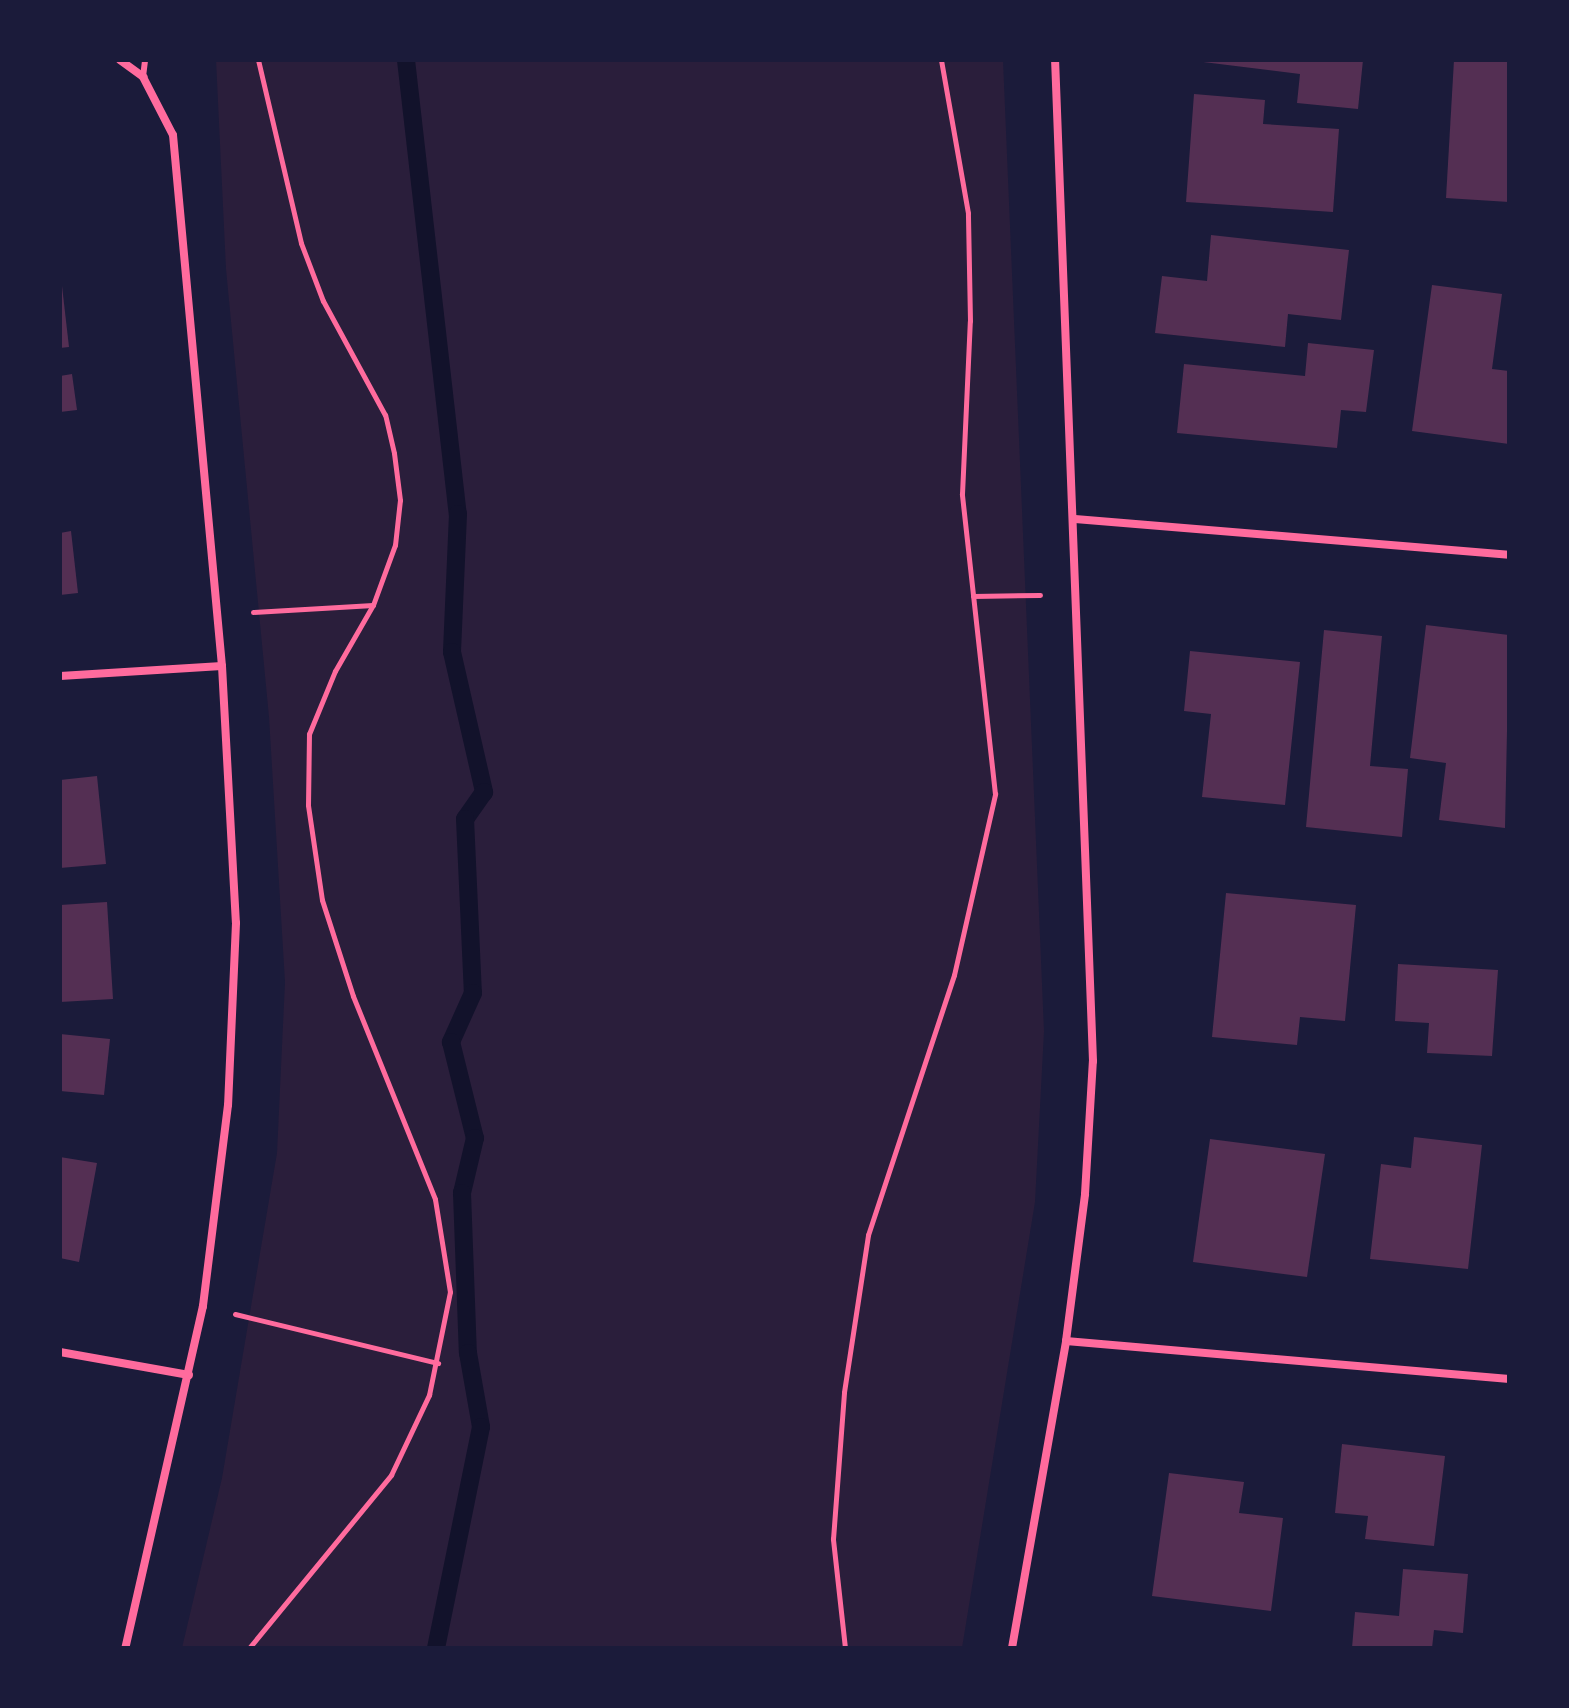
<!DOCTYPE html>
<style>
body{margin:0}
#map{position:relative;width:1569px;height:1708px;overflow:hidden;background:#1b1b3a;font-family:"Exo 2",sans-serif}
div>[style]{position:absolute}
[style*='--x']{left:calc(var(--x)*1px);top:calc(var(--y)*1px);width:calc(var(--w)*1px);rotate:calc(var(--a)*1deg)}
.green>*{inset:0;background:#2a1e3b}
.stream>*{height:18px;margin:-9px;padding:0 9px;transform-origin:9px;border-radius:9px;background:#12122b}
.building>*{inset:0;background:#542f53}
.path>*{height:5px;margin:-2.5px;padding:0 2.5px;transform-origin:2.5px;border-radius:2.5px;background:#ff6b9d}
.service>*{height:6px;margin:-3px;padding:0 3px;transform-origin:3px;border-radius:3px;background:#ff6b9d}
.minor>*{height:8px;margin:-4px;padding:0 4px;transform-origin:4px;border-radius:4px;background:#ff6b9d}
span{translate:-50% -50%;white-space:nowrap;text-align:center;line-height:1.15;-webkit-text-stroke:8px #1b1b3a;paint-order:stroke}
.frame{position:absolute;inset:0;border:62px solid #1b1b3a;pointer-events:none}
</style>
<div id="map">
<div class="green">
<div style="clip-path:polygon(216px 60px,1003px 60px,1044px 1031px,1035px 1202px,962px 1648px,182px 1648px,222px 1478px,277px 1153px,285px 982px,269px 717px,226px 269px)"></div>
</div>
<div class="stream">
<div style="--x:406;--y:60;--w:457;--a:83.5"></div>
<div style="--x:458;--y:514;--w:138;--a:92.5"></div>
<div style="--x:452;--y:652;--w:144;--a:77.1"></div>
<div style="--x:484;--y:792;--w:33;--a:125"></div>
<div style="--x:465;--y:819;--w:174;--a:87.4"></div>
<div style="--x:473;--y:993;--w:54;--a:114.2"></div>
<div style="--x:451;--y:1042;--w:99;--a:76"></div>
<div style="--x:475;--y:1138;--w:57;--a:103.3"></div>
<div style="--x:462;--y:1193;--w:160;--a:87.9"></div>
<div style="--x:468;--y:1353;--w:75;--a:80"></div>
<div style="--x:481;--y:1427;--w:226;--a:101.5"></div>
</div>
<div class="building">
<div style="clip-path:polygon(1187px 60px,1363px 60px,1358px 109px,1297px 103px,1300px 74px)"></div>
<div style="clip-path:polygon(1454px 60px,1509px 60px,1509px 202px,1446px 198px)"></div>
<div style="clip-path:polygon(1194px 94px,1265px 100px,1263px 124px,1339px 129px,1333px 212px,1186px 202px)"></div>
<div style="clip-path:polygon(1211px 235px,1349px 250px,1341px 320px,1288px 314px,1285px 347px,1155px 333px,1162px 276px,1207px 281px)"></div>
<div style="clip-path:polygon(1432px 285px,1502px 294px,1492px 369px,1509px 371px,1509px 444px,1412px 431px)"></div>
<div style="clip-path:polygon(62px 286px,69px 347px,60px 348px,60px 287px)"></div>
<div style="clip-path:polygon(1308px 343px,1374px 350px,1366px 412px,1341px 410px,1337px 448px,1177px 433px,1184px 364px,1305px 376px)"></div>
<div style="clip-path:polygon(72px 374px,77px 410px,60px 412px,60px 376px)"></div>
<div style="clip-path:polygon(71px 531px,78px 593px,60px 595px,60px 533px)"></div>
<div style="clip-path:polygon(1426px 625px,1509px 635px,1505px 828px,1439px 820px,1446px 763px,1410px 758px)"></div>
<div style="clip-path:polygon(1324px 630px,1382px 636px,1370px 766px,1408px 769px,1402px 837px,1306px 827px)"></div>
<div style="clip-path:polygon(1190px 651px,1300px 662px,1285px 805px,1202px 797px,1211px 714px,1184px 711px)"></div>
<div style="clip-path:polygon(97px 776px,106px 864px,60px 868px,60px 780px)"></div>
<div style="clip-path:polygon(1226px 893px,1356px 905px,1345px 1021px,1300px 1017px,1297px 1045px,1212px 1037px)"></div>
<div style="clip-path:polygon(107px 902px,113px 999px,60px 1002px,60px 905px)"></div>
<div style="clip-path:polygon(1398px 964px,1498px 970px,1492px 1056px,1427px 1053px,1429px 1023px,1395px 1021px)"></div>
<div style="clip-path:polygon(60px 1034px,110px 1039px,104px 1095px,60px 1091px)"></div>
<div style="clip-path:polygon(1414px 1137px,1482px 1145px,1468px 1269px,1370px 1259px,1381px 1164px,1411px 1168px)"></div>
<div style="clip-path:polygon(1210px 1139px,1325px 1154px,1307px 1277px,1193px 1262px)"></div>
<div style="clip-path:polygon(60px 1157px,97px 1163px,79px 1262px,60px 1258px)"></div>
<div style="clip-path:polygon(1342px 1444px,1445px 1456px,1434px 1546px,1365px 1539px,1368px 1516px,1335px 1513px)"></div>
<div style="clip-path:polygon(1169px 1473px,1244px 1482px,1239px 1513px,1283px 1518px,1271px 1611px,1152px 1596px)"></div>
<div style="clip-path:polygon(1403px 1569px,1468px 1574px,1463px 1633px,1434px 1630px,1432px 1648px,1352px 1648px,1355px 1612px,1399px 1616px)"></div>
</div>
<div class="path">
<div style="--x:973;--y:596;--w:67;--a:-0.9"></div>
<div style="--x:253;--y:612;--w:120;--a:-3.3"></div>
<div style="--x:235;--y:1314;--w:209;--a:13.6"></div>
<div style="--x:249;--y:1648;--w:224;--a:-50.6"></div>
<div style="--x:391;--y:1475;--w:89;--a:-64.6"></div>
<div style="--x:429;--y:1395;--w:105;--a:-78.5"></div>
<div style="--x:450;--y:1292;--w:94;--a:-99.2"></div>
<div style="--x:435;--y:1199;--w:219;--a:-112"></div>
<div style="--x:353;--y:996;--w:101;--a:-107.9"></div>
<div style="--x:322;--y:900;--w:96;--a:-98.4"></div>
<div style="--x:308;--y:805;--w:71;--a:-89.2"></div>
<div style="--x:309;--y:734;--w:68;--a:-67.6"></div>
<div style="--x:335;--y:671;--w:76;--a:-60.1"></div>
<div style="--x:373;--y:605;--w:64;--a:-69.9"></div>
<div style="--x:395;--y:545;--w:45;--a:-83.7"></div>
<div style="--x:400;--y:500;--w:47;--a:-97.3"></div>
<div style="--x:394;--y:453;--w:39;--a:-103"></div>
<div style="--x:385;--y:415;--w:130;--a:-118.5"></div>
<div style="--x:323;--y:301;--w:62;--a:-110.8"></div>
<div style="--x:301;--y:243;--w:188;--a:-103.2"></div>
<div style="--x:845;--y:1648;--w:110;--a:-96.3"></div>
<div style="--x:833;--y:1539;--w:147;--a:-85.7"></div>
<div style="--x:844;--y:1392;--w:159;--a:-81.3"></div>
<div style="--x:868;--y:1235;--w:274;--a:-71.7"></div>
<div style="--x:954;--y:975;--w:186;--a:-77.2"></div>
<div style="--x:995;--y:794;--w:302;--a:-96.3"></div>
<div style="--x:962;--y:494;--w:173;--a:-87.4"></div>
<div style="--x:970;--y:321;--w:108;--a:-91.1"></div>
<div style="--x:968;--y:213;--w:155;--a:-100"></div>
</div>
<div class="service">
<div style="--x:143;--y:77;--w:17;--a:-83"></div>
</div>
<div class="minor">
<div style="--x:120;--y:60;--w:29;--a:36"></div>
<div style="--x:143;--y:77;--w:65;--a:62.7"></div>
<div style="--x:173;--y:135;--w:533;--a:84.73"></div>
<div style="--x:222;--y:666;--w:257;--a:86.9"></div>
<div style="--x:236;--y:923;--w:182;--a:92.5"></div>
<div style="--x:228;--y:1105;--w:203;--a:97.1"></div>
<div style="--x:203;--y:1306;--w:351;--a:102.8"></div>
<div style="--x:1075;--y:519;--w:435;--a:4.7"></div>
<div style="--x:60;--y:676;--w:162;--a:-3.5"></div>
<div style="--x:1066;--y:1341;--w:445;--a:4.9"></div>
<div style="--x:60;--y:1352;--w:131;--a:10.1"></div>
<div style="--x:1012;--y:1648;--w:312;--a:-80"></div>
<div style="--x:1066;--y:1341;--w:148;--a:-82.6"></div>
<div style="--x:1085;--y:1194;--w:133;--a:-86.6"></div>
<div style="--x:1093;--y:1061;--w:1002;--a:-92.17"></div>
</div>
<div class="frame"></div>
</div>
